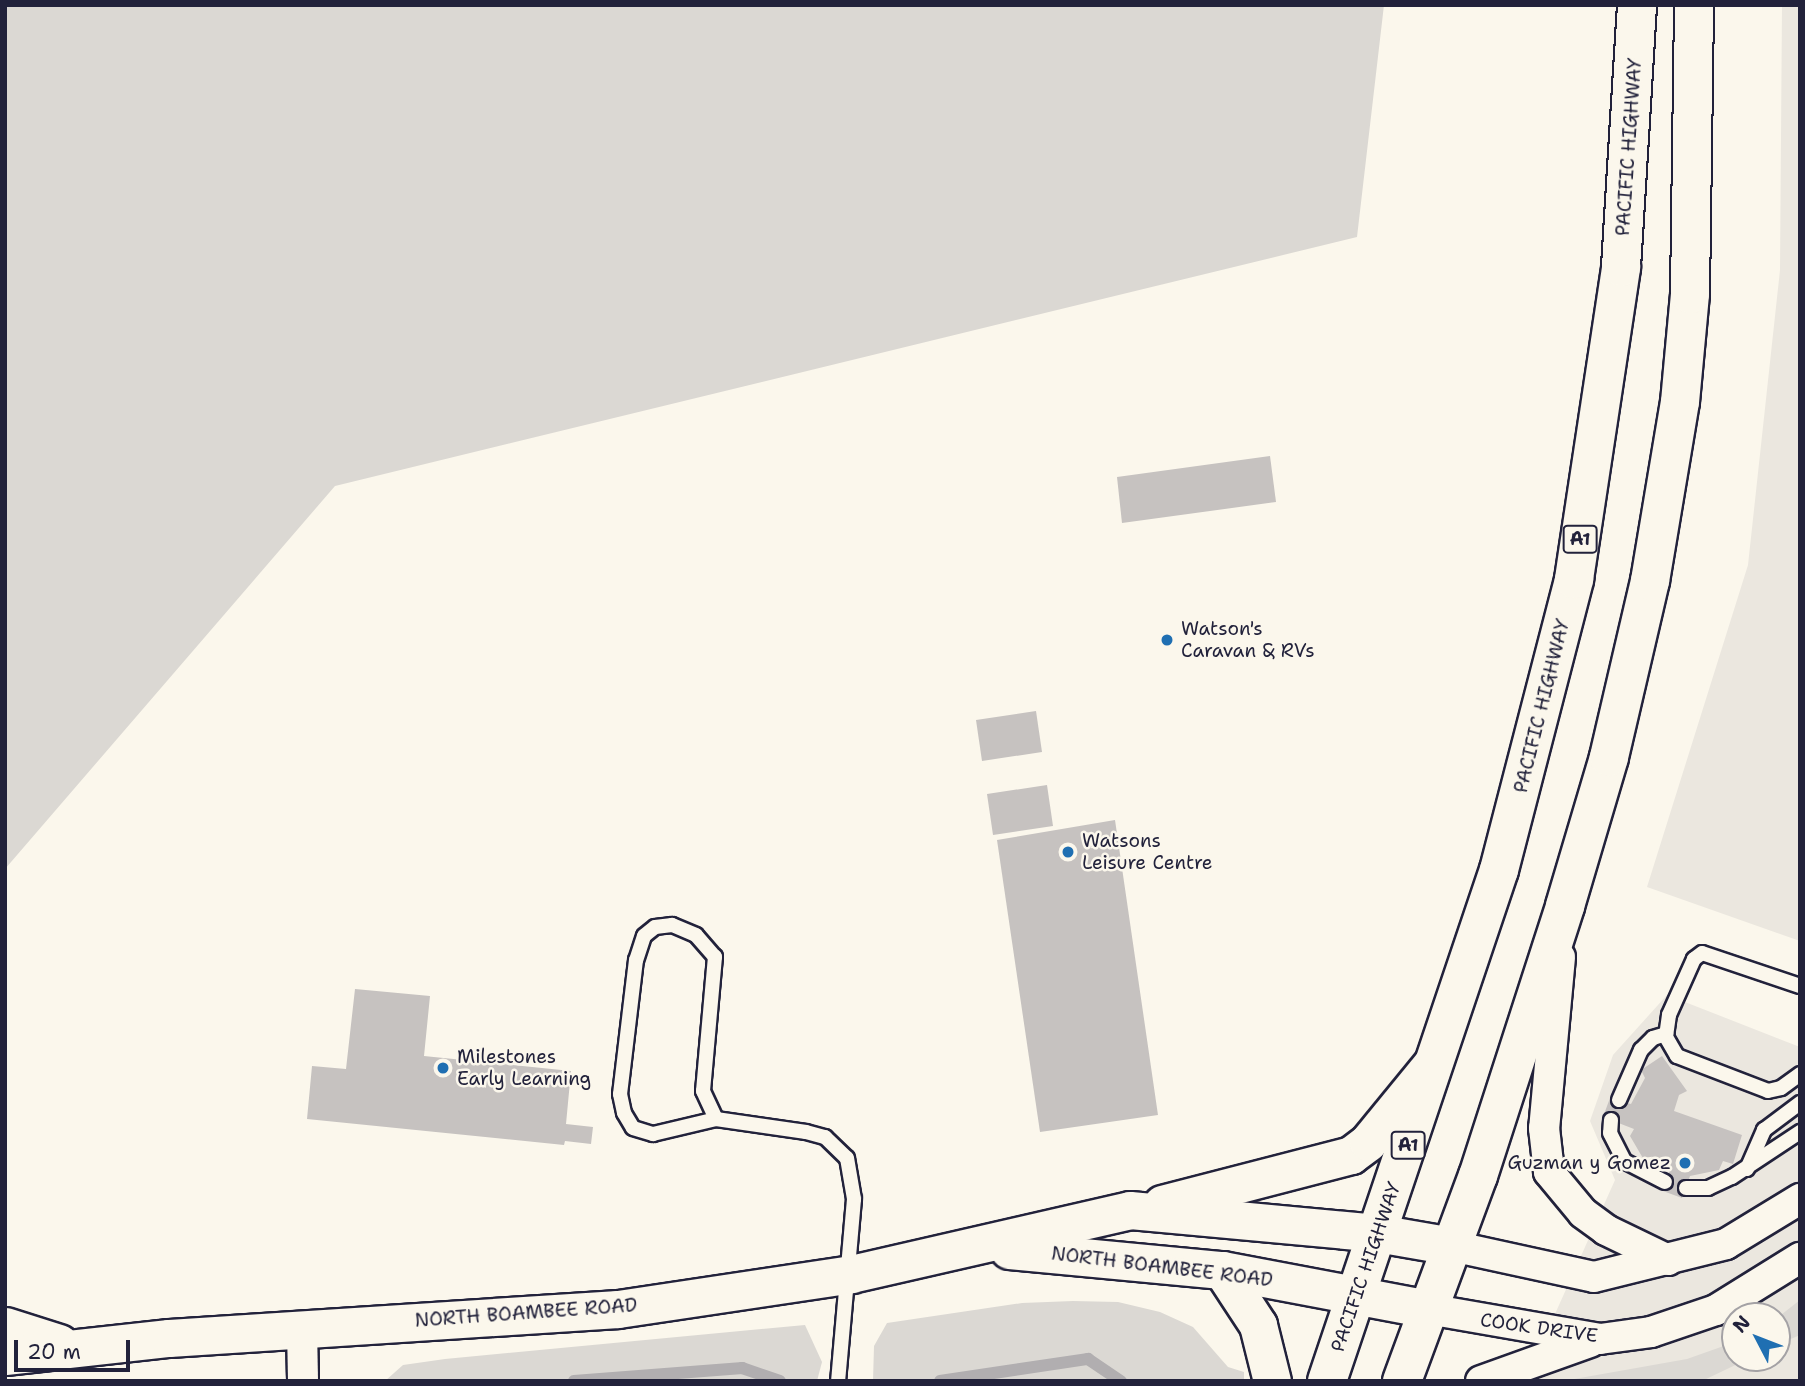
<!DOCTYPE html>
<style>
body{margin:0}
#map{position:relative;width:1805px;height:1386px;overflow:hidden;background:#fbf7ec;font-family:"Shantell Sans",sans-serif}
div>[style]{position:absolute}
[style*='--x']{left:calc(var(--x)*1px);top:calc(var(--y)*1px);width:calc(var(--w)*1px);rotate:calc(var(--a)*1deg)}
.built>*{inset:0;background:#ebe7df}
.green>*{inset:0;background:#dbd8d3}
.stream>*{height:12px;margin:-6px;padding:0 6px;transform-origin:6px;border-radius:6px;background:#b1aeb0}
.building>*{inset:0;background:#c6c2c0}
.roads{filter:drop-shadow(2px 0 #22223b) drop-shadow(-2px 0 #22223b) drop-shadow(0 2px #22223b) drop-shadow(0 -2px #22223b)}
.service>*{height:14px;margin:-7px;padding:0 7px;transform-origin:7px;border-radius:7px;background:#fbf7ec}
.minor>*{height:30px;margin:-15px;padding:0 15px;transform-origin:15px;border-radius:15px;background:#fbf7ec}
.tertiary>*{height:37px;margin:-18.5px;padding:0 18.5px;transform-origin:18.5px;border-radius:18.5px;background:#fbf7ec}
.trunk>*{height:38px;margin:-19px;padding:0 19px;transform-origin:19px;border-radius:19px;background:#fbf7ec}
.dots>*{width:19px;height:19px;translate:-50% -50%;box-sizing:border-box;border:4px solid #fbf7ec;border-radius:50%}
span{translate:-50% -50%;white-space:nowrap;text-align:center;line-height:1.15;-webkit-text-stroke:5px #fbf7ec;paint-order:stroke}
.shield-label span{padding:2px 5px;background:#fbf7ec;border:2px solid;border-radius:5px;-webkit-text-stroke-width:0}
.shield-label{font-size:18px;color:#22223b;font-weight:700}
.street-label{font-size:19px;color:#22223b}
.poi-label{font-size:19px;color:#22223b}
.left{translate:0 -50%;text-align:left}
.right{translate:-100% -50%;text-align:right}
.frame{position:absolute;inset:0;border:7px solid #22223b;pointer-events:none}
.north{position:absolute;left:1721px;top:1302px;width:70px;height:70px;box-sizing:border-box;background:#fbf7ec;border:2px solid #a4a2a5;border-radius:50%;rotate:312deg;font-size:19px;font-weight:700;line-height:28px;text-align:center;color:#22223b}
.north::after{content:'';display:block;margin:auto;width:24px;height:32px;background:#1f6fb2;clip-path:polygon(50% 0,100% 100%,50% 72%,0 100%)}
.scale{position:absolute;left:14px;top:1340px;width:116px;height:32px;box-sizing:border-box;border:4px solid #22223b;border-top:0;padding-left:9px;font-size:21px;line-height:24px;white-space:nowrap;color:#22223b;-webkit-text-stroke:5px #fbf7ec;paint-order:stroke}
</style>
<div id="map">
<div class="built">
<div style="clip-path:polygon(1782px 5px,1800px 5px,1800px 941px,1647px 887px,1748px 565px,1780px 270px)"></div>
<div style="clip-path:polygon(evenodd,1667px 995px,1800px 1047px,1800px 1381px,1525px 1381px,1615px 1180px,1590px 1121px,1613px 1055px,1667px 995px,1735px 1316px,1777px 1316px,1777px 1358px,1735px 1358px,1735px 1316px)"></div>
</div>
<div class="green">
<div style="clip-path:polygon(5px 5px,1384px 5px,1357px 237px,335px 486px,5px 869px)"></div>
<div style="clip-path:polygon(1800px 1300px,1800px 1335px,1777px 1345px,1777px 1318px)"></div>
<div style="clip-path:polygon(1073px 1301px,1118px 1302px,1160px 1312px,1193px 1327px,1228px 1367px,1244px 1372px,1244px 1381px,873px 1381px,874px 1346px,887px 1323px,1022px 1303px)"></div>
<div style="clip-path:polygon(805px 1325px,822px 1362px,817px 1381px,385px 1381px,403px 1365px,445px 1359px)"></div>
<div style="clip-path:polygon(1735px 1342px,1735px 1358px,1750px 1358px,1702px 1381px,1563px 1381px,1687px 1359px)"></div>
</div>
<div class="stream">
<div style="--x:574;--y:1381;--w:169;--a:-4.4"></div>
<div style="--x:742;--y:1368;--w:40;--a:18.9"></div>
<div style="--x:940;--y:1381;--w:150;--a:-8.5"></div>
<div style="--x:1088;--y:1359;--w:40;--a:34"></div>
</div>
<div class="building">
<div style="clip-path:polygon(1270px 456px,1276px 502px,1122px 523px,1117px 477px)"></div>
<div style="clip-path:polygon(1036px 711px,1042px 752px,982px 761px,976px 720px)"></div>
<div style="clip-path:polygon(1047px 785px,1053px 826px,993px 835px,987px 794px)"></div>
<div style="clip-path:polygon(1115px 820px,1158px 1115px,1040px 1132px,997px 840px)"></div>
<div style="clip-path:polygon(355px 989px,430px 996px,424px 1056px,571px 1071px,566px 1124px,593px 1127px,591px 1144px,565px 1141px,564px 1145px,307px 1119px,312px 1066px,346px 1069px)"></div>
<div style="clip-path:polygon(1662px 1056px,1687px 1091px,1679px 1095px,1674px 1111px,1742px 1135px,1733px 1164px,1723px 1161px,1719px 1170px,1690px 1176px,1682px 1198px,1663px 1191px,1670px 1169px,1644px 1160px,1630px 1136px,1634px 1129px,1603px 1117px,1610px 1098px,1631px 1104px,1645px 1078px,1641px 1070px)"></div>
</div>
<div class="roads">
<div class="service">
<div style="--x:1800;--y:986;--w:103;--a:-161.4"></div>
<div style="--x:1702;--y:953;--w:10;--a:143"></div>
<div style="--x:1694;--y:959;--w:61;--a:114.1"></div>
<div style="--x:1669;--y:1015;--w:22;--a:98"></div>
<div style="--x:1666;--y:1037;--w:22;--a:60"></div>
<div style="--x:1677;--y:1056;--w:97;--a:21"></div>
<div style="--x:1768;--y:1091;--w:13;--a:-13"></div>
<div style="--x:1781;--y:1088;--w:24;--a:-36"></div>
<div style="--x:1619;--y:1100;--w:55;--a:-66.3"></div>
<div style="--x:1641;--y:1050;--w:17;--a:-45"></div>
<div style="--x:1653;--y:1038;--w:14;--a:-17"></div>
<div style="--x:716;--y:1119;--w:31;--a:-115"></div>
<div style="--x:703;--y:1091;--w:135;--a:-84.9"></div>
<div style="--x:715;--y:957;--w:29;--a:-131"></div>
<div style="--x:696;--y:935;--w:26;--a:-157"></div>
<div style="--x:672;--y:925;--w:17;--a:173"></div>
<div style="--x:655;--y:927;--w:14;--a:141"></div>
<div style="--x:644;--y:936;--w:25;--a:108"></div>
<div style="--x:636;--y:960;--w:135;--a:96.8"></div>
<div style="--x:620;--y:1094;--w:19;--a:78"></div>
<div style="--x:624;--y:1113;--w:17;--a:59"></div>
<div style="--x:633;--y:1128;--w:21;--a:17"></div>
<div style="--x:653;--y:1134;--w:65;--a:-13.4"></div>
<div style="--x:716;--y:1119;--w:91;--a:8.2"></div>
<div style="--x:806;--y:1132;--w:20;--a:15"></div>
<div style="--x:825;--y:1137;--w:30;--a:44"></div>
<div style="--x:847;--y:1158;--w:42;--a:80.3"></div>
<div style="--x:854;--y:1199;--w:183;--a:95"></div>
<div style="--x:1611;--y:1120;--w:13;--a:94"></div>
<div style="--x:1610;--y:1133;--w:31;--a:63"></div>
<div style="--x:1624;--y:1161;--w:46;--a:27.1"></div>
<div style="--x:1747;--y:1169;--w:43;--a:-66.4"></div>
<div style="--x:1764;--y:1130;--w:45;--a:-36.9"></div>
<div style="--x:1686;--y:1188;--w:22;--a:0"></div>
<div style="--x:1708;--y:1188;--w:26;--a:-25"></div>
<div style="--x:1732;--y:1177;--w:82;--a:-33.5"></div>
</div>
<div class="minor">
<div style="--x:1560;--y:957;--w:172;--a:95.3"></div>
<div style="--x:1544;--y:1128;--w:44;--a:83.5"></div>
<div style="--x:1549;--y:1172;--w:53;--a:50.3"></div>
<div style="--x:1583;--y:1213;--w:29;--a:36"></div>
<div style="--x:1606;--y:1230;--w:69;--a:25.8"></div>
<div style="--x:1452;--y:1246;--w:145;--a:12.3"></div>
<div style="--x:1594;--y:1277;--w:136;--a:-14"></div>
<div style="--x:1726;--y:1244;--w:87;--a:-31.3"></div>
<div style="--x:1428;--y:1309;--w:175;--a:9.9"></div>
<div style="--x:1600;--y:1339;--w:51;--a:-7.8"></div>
<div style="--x:1651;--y:1332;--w:69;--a:-18.7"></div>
<div style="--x:1716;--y:1310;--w:99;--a:-31.8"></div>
<div style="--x:302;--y:1328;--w:53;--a:88.9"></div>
<div style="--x:1481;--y:1381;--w:116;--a:-19.7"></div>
</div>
<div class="tertiary">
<div style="--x:1162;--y:1204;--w:195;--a:-14.5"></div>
<div style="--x:1351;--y:1155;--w:21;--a:-37"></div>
<div style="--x:1368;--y:1142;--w:99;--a:-50.7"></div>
<div style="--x:1009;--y:1250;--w:214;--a:5.4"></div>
<div style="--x:1222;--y:1270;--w:210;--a:10.7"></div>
<div style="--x:1222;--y:1270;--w:66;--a:56.8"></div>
<div style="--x:1258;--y:1325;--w:58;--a:76"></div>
<div style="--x:5;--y:1326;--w:57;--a:17.5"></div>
<div style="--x:5;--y:1356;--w:165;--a:-6.3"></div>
<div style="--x:169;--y:1338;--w:450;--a:-3.7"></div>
<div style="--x:618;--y:1309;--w:236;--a:-8.5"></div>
<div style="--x:851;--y:1274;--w:286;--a:-12.9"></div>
<div style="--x:1130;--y:1210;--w:248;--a:5.3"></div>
<div style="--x:1377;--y:1233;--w:76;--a:9.8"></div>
</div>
<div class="trunk">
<div style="--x:1327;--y:1381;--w:539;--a:-71.4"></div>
<div style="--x:1499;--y:870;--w:301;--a:-75.5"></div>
<div style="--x:1574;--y:579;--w:316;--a:-81.4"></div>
<div style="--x:1621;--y:267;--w:262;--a:-86.5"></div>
<div style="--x:1402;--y:1381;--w:219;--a:-69.7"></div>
<div style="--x:1478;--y:1176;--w:284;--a:-72.1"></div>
<div style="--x:1565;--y:906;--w:155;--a:-73.5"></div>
<div style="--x:1609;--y:757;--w:181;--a:-76.9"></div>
<div style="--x:1650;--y:581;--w:181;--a:-80.5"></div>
<div style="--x:1680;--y:402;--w:108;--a:-84.7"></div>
<div style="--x:1690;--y:294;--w:289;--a:-89.2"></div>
</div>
</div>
<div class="dots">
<div style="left:1167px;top:640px;background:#1f6fb2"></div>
<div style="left:1068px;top:852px;background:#1f6fb2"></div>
<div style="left:443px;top:1068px;background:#1f6fb2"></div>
<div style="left:1685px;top:1163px;background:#1f6fb2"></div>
</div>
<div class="shield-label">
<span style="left:1580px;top:539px">A1</span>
<span style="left:1408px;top:1145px">A1</span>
</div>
<div class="street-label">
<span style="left:1629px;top:147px;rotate:-86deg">PACIFIC HIGHWAY</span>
<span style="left:1542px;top:706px;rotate:-76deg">PACIFIC HIGHWAY</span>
<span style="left:1162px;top:1267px;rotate:7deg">NORTH BOAMBEE ROAD</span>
<span style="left:1366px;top:1267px;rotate:-71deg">PACIFIC HIGHWAY</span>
<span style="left:526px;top:1313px;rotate:-4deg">NORTH BOAMBEE ROAD</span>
<span style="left:1539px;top:1328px;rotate:8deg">COOK DRIVE</span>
</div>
<div class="poi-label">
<span class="left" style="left:1181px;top:640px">Watson's<br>Caravan &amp; RVs</span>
<span class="left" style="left:1082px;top:852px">Watsons<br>Leisure Centre</span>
<span class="left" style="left:457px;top:1068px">Milestones<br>Early Learning</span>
<span class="right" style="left:1671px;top:1163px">Guzman y Gomez</span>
</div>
<div class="frame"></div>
<div class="north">N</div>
<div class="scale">20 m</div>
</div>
